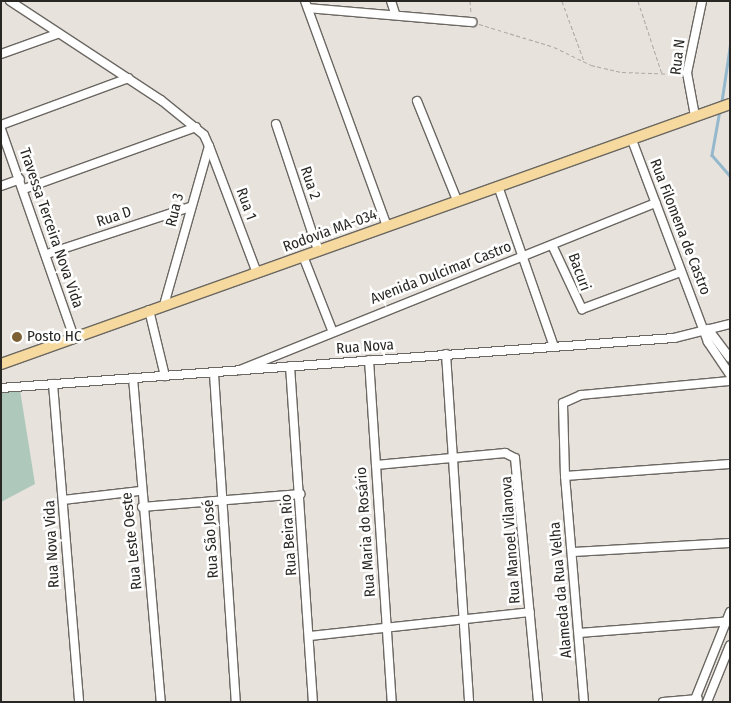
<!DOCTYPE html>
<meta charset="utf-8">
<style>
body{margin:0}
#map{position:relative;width:731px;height:703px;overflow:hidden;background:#e7e2dc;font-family:"Fira Sans Condensed",sans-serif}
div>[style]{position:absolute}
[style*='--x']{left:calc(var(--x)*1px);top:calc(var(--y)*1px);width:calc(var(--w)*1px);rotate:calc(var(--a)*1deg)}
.green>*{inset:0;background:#aec9bb}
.stream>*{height:2.5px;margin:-1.25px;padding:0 1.25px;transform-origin:1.25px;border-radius:1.25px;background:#95b8cd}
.path>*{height:1px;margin-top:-0.5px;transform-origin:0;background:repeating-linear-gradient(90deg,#aca8a3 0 4px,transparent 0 6.5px)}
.roads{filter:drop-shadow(1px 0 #6b6762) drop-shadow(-1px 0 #6b6762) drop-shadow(0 1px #6b6762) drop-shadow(0 -1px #6b6762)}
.minor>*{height:8px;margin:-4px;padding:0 4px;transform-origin:4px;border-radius:4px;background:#fff}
.major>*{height:10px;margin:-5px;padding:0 5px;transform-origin:5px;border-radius:5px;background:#f5d99e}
.dots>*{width:14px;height:14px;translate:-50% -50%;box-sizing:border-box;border:2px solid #fff;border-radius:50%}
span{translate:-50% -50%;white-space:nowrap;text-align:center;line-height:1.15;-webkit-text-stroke:5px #fff;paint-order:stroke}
.street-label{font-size:15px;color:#282724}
.poi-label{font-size:15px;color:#282724}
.left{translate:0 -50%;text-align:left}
.frame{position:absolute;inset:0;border:2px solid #282724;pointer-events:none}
</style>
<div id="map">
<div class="green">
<div style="clip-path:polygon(20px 390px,35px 484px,1px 502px,1px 391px)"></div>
</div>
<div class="stream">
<div style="--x:721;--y:105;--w:61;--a:-81.5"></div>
<div style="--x:720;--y:110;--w:46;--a:100.1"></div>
<div style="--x:712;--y:155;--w:28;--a:49"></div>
</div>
<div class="path">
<div style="--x:470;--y:1;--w:12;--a:85"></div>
<div style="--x:562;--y:1;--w:64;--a:69.9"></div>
<div style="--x:638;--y:1;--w:77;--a:71.8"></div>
<div style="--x:479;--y:24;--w:78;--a:17"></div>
<div style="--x:554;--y:47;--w:41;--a:25.9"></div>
<div style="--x:591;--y:65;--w:32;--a:13"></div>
<div style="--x:622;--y:72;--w:57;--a:2"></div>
</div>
<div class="roads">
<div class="minor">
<div style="--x:10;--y:1;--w:181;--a:33.3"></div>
<div style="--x:161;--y:100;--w:55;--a:39.1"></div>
<div style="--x:204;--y:135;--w:12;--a:66"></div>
<div style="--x:209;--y:146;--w:165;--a:105.8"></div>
<div style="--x:305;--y:1;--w:239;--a:70"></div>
<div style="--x:391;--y:1;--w:13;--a:72"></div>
<div style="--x:308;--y:8;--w:165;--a:4.9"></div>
<div style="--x:1;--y:54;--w:59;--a:-19.7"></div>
<div style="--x:417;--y:101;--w:107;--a:68"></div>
<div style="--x:695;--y:116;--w:44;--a:-100.5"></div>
<div style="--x:687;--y:73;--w:74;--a:-78.2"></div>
<div style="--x:276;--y:124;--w:133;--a:71.6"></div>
<div style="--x:1;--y:125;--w:136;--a:-20.2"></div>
<div style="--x:1;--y:129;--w:220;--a:70.7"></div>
<div style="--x:632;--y:140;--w:216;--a:69.4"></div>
<div style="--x:708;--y:342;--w:40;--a:56"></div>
<div style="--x:209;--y:146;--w:136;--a:69.3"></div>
<div style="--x:1;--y:186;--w:20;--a:-20"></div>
<div style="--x:498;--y:186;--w:170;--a:70.8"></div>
<div style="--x:24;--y:189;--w:183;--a:-19.8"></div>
<div style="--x:552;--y:245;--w:71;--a:64.9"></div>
<div style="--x:582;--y:309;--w:106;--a:-20.5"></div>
<div style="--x:47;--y:254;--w:151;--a:-18.2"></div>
<div style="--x:303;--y:256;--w:79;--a:68.6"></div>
<div style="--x:149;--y:310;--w:68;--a:76.4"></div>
<div style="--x:708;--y:329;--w:36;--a:53"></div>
<div style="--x:446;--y:354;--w:349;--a:86.2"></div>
<div style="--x:369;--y:360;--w:343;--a:86.2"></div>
<div style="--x:290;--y:366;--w:337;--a:86.1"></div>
<div style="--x:240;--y:370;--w:448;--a:-21.9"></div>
<div style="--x:214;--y:374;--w:329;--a:86.2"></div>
<div style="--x:133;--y:378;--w:325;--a:85.1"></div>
<div style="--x:53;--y:384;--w:319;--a:85.3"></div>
<div style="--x:1;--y:388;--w:675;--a:-4.25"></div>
<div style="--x:674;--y:338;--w:58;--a:-14"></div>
<div style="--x:376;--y:465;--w:130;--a:-5.3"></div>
<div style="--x:505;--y:453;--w:11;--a:27"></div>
<div style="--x:515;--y:458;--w:245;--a:84.6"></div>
<div style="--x:565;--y:476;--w:165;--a:-4.2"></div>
<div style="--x:63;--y:500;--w:78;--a:-6.7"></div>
<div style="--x:142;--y:507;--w:159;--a:-4.7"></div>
<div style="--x:573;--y:552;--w:157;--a:-3.3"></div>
<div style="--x:579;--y:633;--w:151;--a:-4.5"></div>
<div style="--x:310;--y:636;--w:221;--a:-6.2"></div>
<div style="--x:584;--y:702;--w:227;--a:-94.8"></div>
<div style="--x:565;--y:476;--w:73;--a:-91.6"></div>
<div style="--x:563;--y:403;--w:20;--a:-24"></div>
<div style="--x:581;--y:395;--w:150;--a:-5.4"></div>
<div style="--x:663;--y:702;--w:35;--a:-5"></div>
<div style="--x:694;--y:702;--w:97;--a:-68.2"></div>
<div style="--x:707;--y:702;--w:61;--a:-68"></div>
</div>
<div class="major">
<div style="--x:1;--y:364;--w:774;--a:-19.63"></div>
</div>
</div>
<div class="dots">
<div style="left:17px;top:337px;background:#7d6134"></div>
</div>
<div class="street-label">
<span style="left:678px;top:57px;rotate:-83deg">Rua N</span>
<span style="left:310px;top:183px;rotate:71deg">Rua 2</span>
<span style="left:246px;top:204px;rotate:70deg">Rua 1</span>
<span style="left:175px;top:210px;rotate:-76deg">Rua 3</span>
<span style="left:114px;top:217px;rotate:-18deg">Rua D</span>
<span style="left:680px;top:227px;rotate:69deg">Rua Filomena de Castro</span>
<span style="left:51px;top:228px;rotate:71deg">Travessa Terceira Nova Vida</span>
<span style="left:330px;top:231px;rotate:-20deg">Rodovia MA-034</span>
<span style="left:579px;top:272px;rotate:70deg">Bacuri</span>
<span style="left:441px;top:273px;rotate:-21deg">Avenida Dulcimar Castro</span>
<span style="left:365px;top:347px;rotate:-4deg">Rua Nova</span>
<span style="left:366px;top:532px;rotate:-94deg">Rua Maria do Rosário</span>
<span style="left:289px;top:535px;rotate:-94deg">Rua Beira Rio</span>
<span style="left:211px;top:539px;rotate:-94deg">Rua São José</span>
<span style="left:511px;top:540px;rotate:-94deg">Rua Manoel Vilanova</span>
<span style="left:132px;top:541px;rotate:-96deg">Rua Leste Oeste</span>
<span style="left:52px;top:544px;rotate:-93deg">Rua Nova Vida</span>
<span style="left:561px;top:590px;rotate:-95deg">Alameda da Rua Velha</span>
</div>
<div class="poi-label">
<span class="left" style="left:27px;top:337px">Posto HC</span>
</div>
<div class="frame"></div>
</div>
